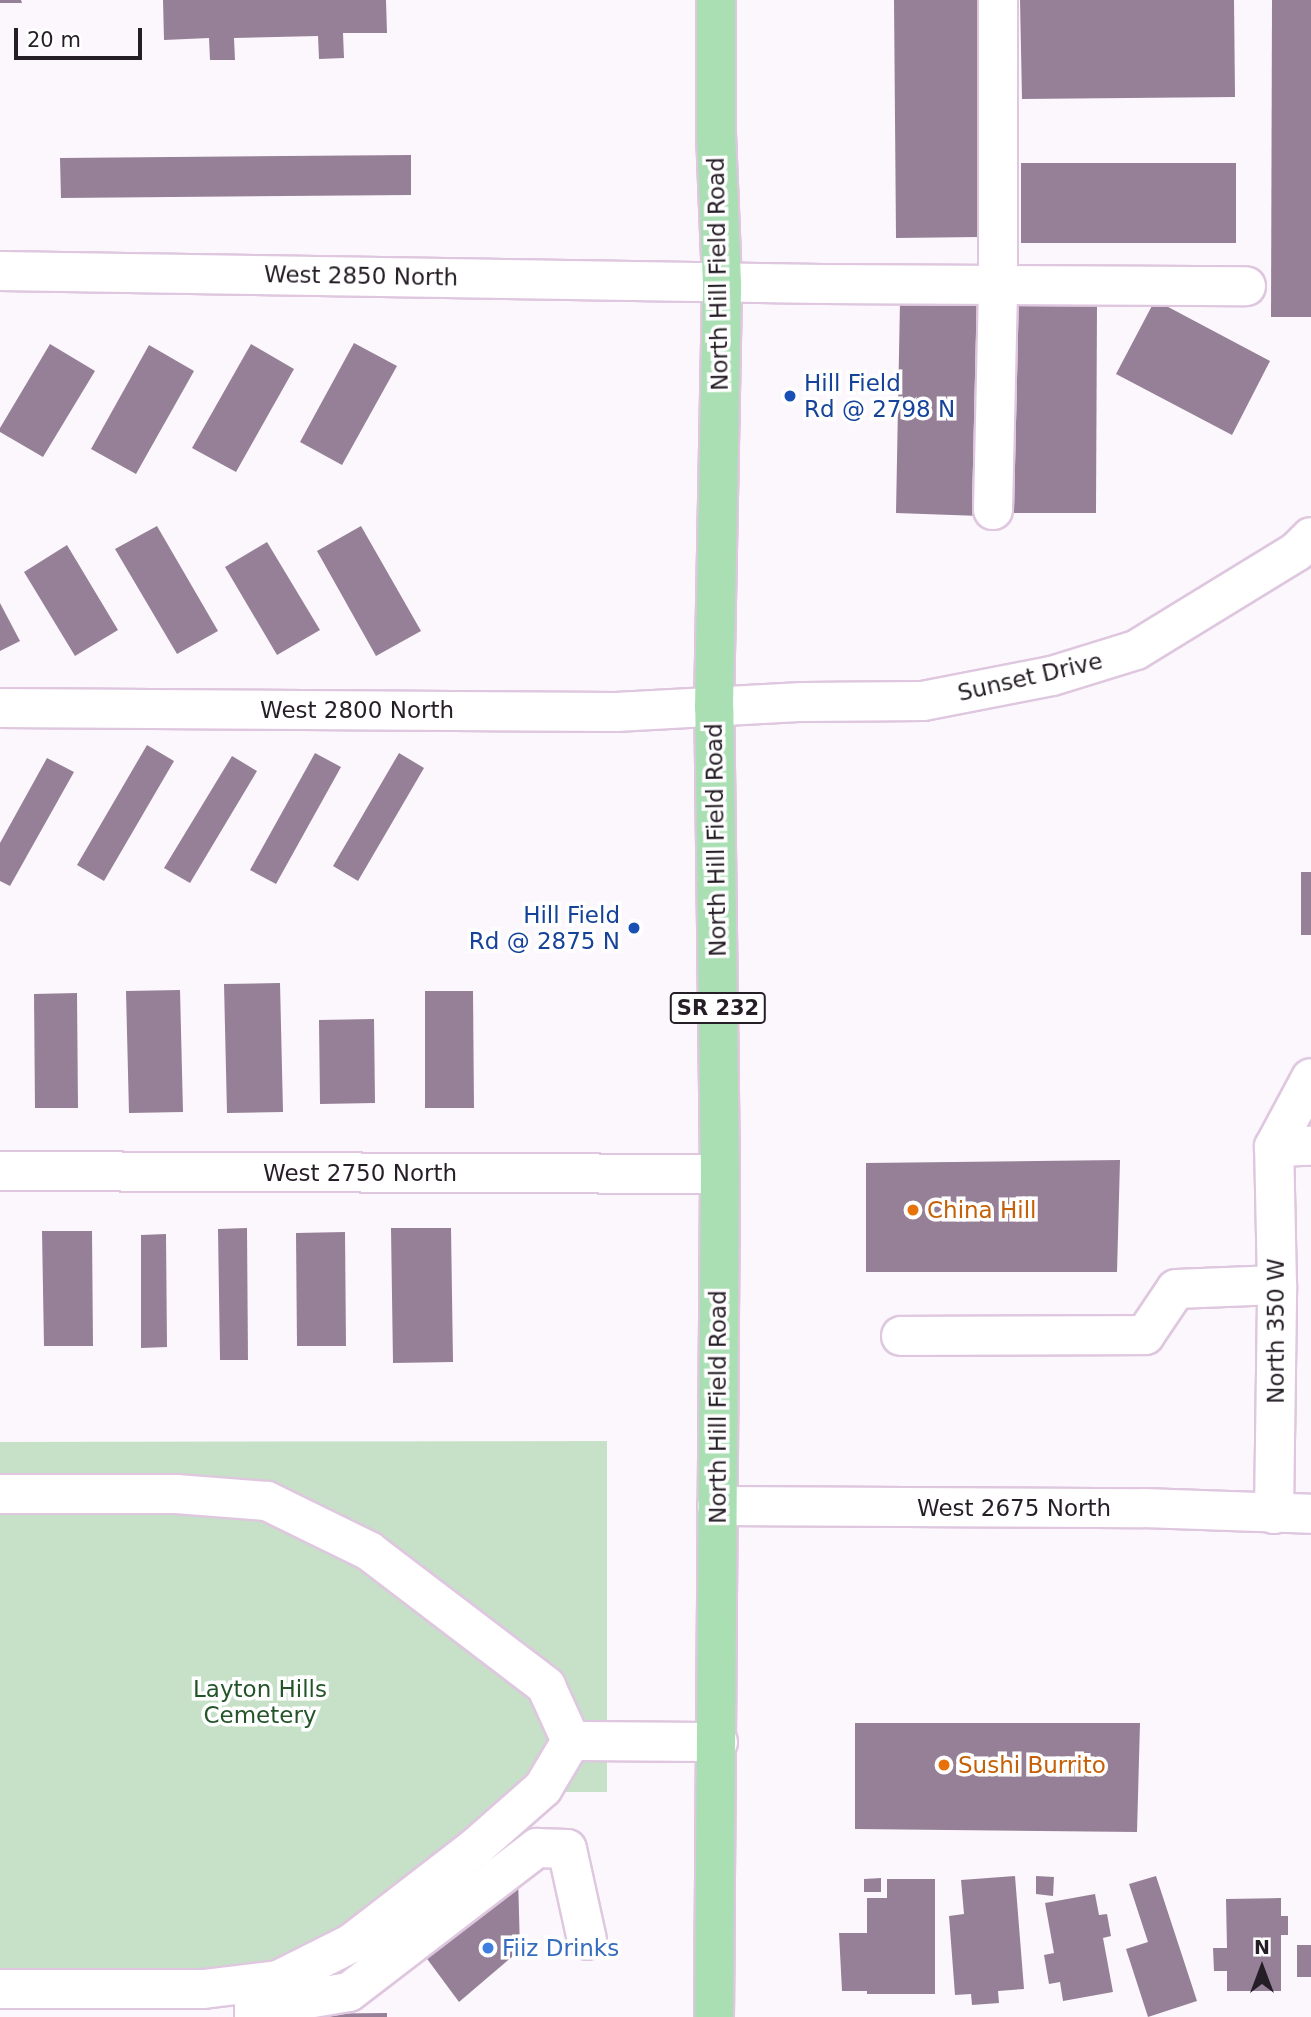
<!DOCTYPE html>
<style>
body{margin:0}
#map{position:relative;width:1311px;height:2017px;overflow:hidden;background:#fcf7fc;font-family:"DejaVu Sans",sans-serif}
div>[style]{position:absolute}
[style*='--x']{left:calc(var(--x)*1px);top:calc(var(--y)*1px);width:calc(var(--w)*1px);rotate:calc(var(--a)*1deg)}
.green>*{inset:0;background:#c6e1c7}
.building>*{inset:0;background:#968097}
.roads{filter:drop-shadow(2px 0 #dec7df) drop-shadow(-2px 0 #dec7df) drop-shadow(0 2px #dec7df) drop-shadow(0 -2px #dec7df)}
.minor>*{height:38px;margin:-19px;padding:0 19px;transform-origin:19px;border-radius:19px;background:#fff}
.major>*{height:38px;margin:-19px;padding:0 19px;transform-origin:19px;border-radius:19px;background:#a9dfb3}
.dots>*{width:19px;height:19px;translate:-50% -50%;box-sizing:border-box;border:4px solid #fff;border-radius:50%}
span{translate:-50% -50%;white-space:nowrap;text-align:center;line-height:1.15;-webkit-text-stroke:7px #fff;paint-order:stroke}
.shield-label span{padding:2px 5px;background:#fff;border:2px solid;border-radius:5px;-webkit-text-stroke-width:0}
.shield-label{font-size:21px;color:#261e26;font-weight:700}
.street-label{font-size:23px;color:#261e26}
.transit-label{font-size:23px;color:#164399}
.left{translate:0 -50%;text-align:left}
.right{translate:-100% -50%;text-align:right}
.food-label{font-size:23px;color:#c56008}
.park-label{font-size:23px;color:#24552a}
.shop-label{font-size:23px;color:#366cbe}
.north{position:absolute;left:1227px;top:1933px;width:70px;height:70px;-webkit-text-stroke:5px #fff;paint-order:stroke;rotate:0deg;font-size:19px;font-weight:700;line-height:28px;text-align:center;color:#261e26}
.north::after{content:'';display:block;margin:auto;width:24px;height:32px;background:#261e26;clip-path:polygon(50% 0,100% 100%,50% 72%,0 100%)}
.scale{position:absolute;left:14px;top:28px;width:128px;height:32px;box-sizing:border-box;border:4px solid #261e26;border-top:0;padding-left:9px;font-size:21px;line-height:24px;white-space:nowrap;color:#261e26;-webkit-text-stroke:5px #fff;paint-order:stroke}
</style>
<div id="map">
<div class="green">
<div style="clip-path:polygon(607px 1441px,607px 1792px,555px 1792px,388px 1933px,218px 1999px,0 1996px,0 1442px)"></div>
</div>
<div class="building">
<div style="clip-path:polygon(0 0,21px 0,22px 3px,0 3px)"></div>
<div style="clip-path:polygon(163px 0,386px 0,387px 33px,343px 33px,344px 58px,319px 59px,318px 36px,234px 38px,235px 60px,210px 60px,209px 38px,164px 40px)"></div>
<div style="clip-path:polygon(894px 0,977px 0,979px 237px,896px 238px)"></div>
<div style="clip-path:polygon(1020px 0,1234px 0,1235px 97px,1022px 99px)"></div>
<div style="clip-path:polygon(1272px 0,1311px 0,1311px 317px,1271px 317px)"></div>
<div style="clip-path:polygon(411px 155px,411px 195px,61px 198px,60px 158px)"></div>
<div style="clip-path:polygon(1021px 163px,1236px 163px,1236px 243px,1021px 243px)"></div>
<div style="clip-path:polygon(1155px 300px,1270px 361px,1232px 435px,1116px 374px)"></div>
<div style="clip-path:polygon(900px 301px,983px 303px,980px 516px,896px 513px)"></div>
<div style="clip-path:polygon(1015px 302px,1097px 303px,1096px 513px,1014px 513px)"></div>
<div style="clip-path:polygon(354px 343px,397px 366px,342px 465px,300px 442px)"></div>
<div style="clip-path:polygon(50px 344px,95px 371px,43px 457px,0 432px,0 428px)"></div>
<div style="clip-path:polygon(251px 344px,294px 369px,236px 472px,192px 448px)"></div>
<div style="clip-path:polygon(149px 345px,194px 371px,136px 474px,91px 449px)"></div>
<div style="clip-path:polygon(157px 526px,218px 631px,177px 654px,115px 549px)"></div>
<div style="clip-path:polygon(361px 526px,421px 631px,376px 656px,317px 551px)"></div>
<div style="clip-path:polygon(267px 542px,320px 630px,277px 655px,225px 567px)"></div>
<div style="clip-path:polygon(67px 545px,118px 630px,75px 656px,24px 572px)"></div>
<div style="clip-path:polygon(0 603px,20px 641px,0 651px)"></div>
<div style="clip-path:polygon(147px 745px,174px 761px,104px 881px,77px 865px)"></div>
<div style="clip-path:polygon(315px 753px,341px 767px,276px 884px,250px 870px)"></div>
<div style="clip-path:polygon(399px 753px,424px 768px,358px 881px,333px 866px)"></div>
<div style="clip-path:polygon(232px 756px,257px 771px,190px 883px,164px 868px)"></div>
<div style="clip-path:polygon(47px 758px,74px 772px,10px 886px,0 881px,0 843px)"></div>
<div style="clip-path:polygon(1301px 872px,1311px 872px,1311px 935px,1301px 935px)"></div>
<div style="clip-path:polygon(280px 983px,283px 1112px,227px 1113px,224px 984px)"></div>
<div style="clip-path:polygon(180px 990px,183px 1112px,129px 1113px,126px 991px)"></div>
<div style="clip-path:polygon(425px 991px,473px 991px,474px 1108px,425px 1108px)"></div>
<div style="clip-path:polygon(77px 993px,78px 1108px,35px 1108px,34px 994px)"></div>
<div style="clip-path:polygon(374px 1019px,375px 1103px,320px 1104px,319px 1020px)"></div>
<div style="clip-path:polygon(1120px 1160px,1117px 1272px,866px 1272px,866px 1163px)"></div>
<div style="clip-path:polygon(247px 1228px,248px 1360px,220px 1360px,218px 1229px)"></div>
<div style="clip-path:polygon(391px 1228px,451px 1228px,453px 1362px,393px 1363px)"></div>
<div style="clip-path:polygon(42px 1231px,92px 1231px,93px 1346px,44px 1346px)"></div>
<div style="clip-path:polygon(345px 1232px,346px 1346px,297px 1346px,296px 1233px)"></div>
<div style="clip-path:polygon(166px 1234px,167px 1347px,141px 1348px,141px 1235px)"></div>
<div style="clip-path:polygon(855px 1723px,1140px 1723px,1137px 1832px,855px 1829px)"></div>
<div style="clip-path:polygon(518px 1876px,520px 1950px,459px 2002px,422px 1952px)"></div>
<div style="clip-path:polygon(1015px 1876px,1024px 1989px,998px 1991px,999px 2003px,972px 2005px,971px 1994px,955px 1995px,949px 1916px,964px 1914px,961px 1880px)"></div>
<div style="clip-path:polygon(1036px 1876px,1054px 1877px,1053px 1896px,1036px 1894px)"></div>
<div style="clip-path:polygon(1156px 1876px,1197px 2001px,1148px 2017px,1126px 1949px,1148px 1942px,1129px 1884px)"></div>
<div style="clip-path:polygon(881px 1878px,881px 1892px,864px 1892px,864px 1879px)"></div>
<div style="clip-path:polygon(887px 1879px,935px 1879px,935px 1994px,867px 1994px,867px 1991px,842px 1991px,839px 1933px,867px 1933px,867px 1898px,887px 1898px)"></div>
<div style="clip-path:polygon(1095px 1894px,1099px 1915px,1107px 1914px,1111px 1936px,1103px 1938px,1113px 1992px,1063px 2001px,1060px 1982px,1049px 1984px,1044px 1955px,1054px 1953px,1045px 1903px)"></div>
<div style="clip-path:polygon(1281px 1898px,1281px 1916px,1288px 1916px,1288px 1935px,1281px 1935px,1281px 1991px,1227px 1991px,1227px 1971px,1214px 1971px,1213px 1948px,1227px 1948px,1226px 1899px)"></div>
<div style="clip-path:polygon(1297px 1945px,1311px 1945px,1311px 1977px,1297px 1977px)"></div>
<div style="clip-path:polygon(387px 2013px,387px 2017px,288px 2017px,288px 2014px)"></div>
</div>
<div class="roads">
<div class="minor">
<div style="--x:0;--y:271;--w:823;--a:0.9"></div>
<div style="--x:823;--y:284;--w:423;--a:0.3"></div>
<div style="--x:993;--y:510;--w:224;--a:-88.7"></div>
<div style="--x:998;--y:286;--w:286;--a:-90"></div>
<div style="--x:0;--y:708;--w:616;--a:0.37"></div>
<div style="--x:616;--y:712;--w:187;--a:-3.1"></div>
<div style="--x:803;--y:702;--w:120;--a:-0.5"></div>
<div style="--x:923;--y:701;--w:131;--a:-11"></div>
<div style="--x:1052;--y:676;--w:88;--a:-17.2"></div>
<div style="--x:1136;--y:650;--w:188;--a:-31.5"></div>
<div style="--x:1296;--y:552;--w:21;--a:-45"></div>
<div style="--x:1274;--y:1147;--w:37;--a:-2"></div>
<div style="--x:0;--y:1171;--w:720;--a:0.24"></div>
<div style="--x:901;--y:1336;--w:244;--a:-0.2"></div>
<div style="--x:1145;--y:1335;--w:55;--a:-56"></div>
<div style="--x:1176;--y:1289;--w:101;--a:-2.3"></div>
<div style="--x:0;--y:1494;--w:176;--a:0"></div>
<div style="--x:176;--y:1494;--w:91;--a:4.4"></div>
<div style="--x:267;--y:1501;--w:114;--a:26.1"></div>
<div style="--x:369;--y:1551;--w:223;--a:37.3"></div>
<div style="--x:546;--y:1686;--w:60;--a:65.6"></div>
<div style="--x:571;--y:1741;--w:55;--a:120.8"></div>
<div style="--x:543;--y:1788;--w:89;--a:138.6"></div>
<div style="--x:476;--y:1847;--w:157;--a:142.3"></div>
<div style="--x:352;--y:1943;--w:83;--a:153.4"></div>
<div style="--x:278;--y:1980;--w:75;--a:173.1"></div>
<div style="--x:204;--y:1989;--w:204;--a:180"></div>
<div style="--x:717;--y:1506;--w:426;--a:0.3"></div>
<div style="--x:1143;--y:1508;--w:168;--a:2"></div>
<div style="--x:1274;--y:1514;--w:229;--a:-89.2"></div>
<div style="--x:1277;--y:1285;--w:138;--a:-91.2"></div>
<div style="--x:1274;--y:1147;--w:78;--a:-61.8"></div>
<div style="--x:571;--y:1741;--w:147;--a:0.4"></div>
<div style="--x:254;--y:2017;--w:9;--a:-90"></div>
<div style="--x:254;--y:2008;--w:96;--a:-9.6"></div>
<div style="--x:349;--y:1992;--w:237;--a:-37.5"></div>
<div style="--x:537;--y:1848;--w:30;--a:2"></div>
<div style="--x:567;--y:1849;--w:93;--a:77.6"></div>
</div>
<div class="major">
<div style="--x:714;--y:2017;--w:843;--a:-89.59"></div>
<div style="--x:720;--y:1174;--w:467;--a:-90.7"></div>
<div style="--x:714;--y:707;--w:424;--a:-88.9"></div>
<div style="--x:722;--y:283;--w:149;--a:-92.3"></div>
<div style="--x:716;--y:134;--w:134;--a:-90"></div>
</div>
</div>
<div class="dots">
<div style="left:790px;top:396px;background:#1a4fb4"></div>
<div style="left:634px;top:928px;background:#1a4fb4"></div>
<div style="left:913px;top:1210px;background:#e8710a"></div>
<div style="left:944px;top:1765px;background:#e8710a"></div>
<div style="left:488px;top:1948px;background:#3f7fe0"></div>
</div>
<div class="shield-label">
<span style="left:718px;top:1008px">SR 232</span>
</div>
<div class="street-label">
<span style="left:718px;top:274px;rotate:-91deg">North Hill Field Road</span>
<span style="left:361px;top:276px;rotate:1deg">West 2850 North</span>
<span style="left:1030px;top:677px;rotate:-13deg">Sunset Drive</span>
<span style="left:357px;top:710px">West 2800 North</span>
<span style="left:716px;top:840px;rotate:-91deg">North Hill Field Road</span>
<span style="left:360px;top:1173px">West 2750 North</span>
<span style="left:1276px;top:1331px;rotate:-90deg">North 350 W</span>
<span style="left:718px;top:1407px;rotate:-90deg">North Hill Field Road</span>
<span style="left:1014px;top:1508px">West 2675 North</span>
</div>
<div class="transit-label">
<span class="left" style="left:804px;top:396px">Hill Field<br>Rd @ 2798 N</span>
<span class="right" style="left:620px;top:928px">Hill Field<br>Rd @ 2875 N</span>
</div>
<div class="food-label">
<span class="left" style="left:927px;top:1210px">China Hill</span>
<span class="left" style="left:958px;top:1765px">Sushi Burrito</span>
</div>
<div class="park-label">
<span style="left:260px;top:1702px">Layton Hills<br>Cemetery</span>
</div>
<div class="shop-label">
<span class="left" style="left:502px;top:1948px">Fiiz Drinks</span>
</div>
<div class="north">N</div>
<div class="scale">20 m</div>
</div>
